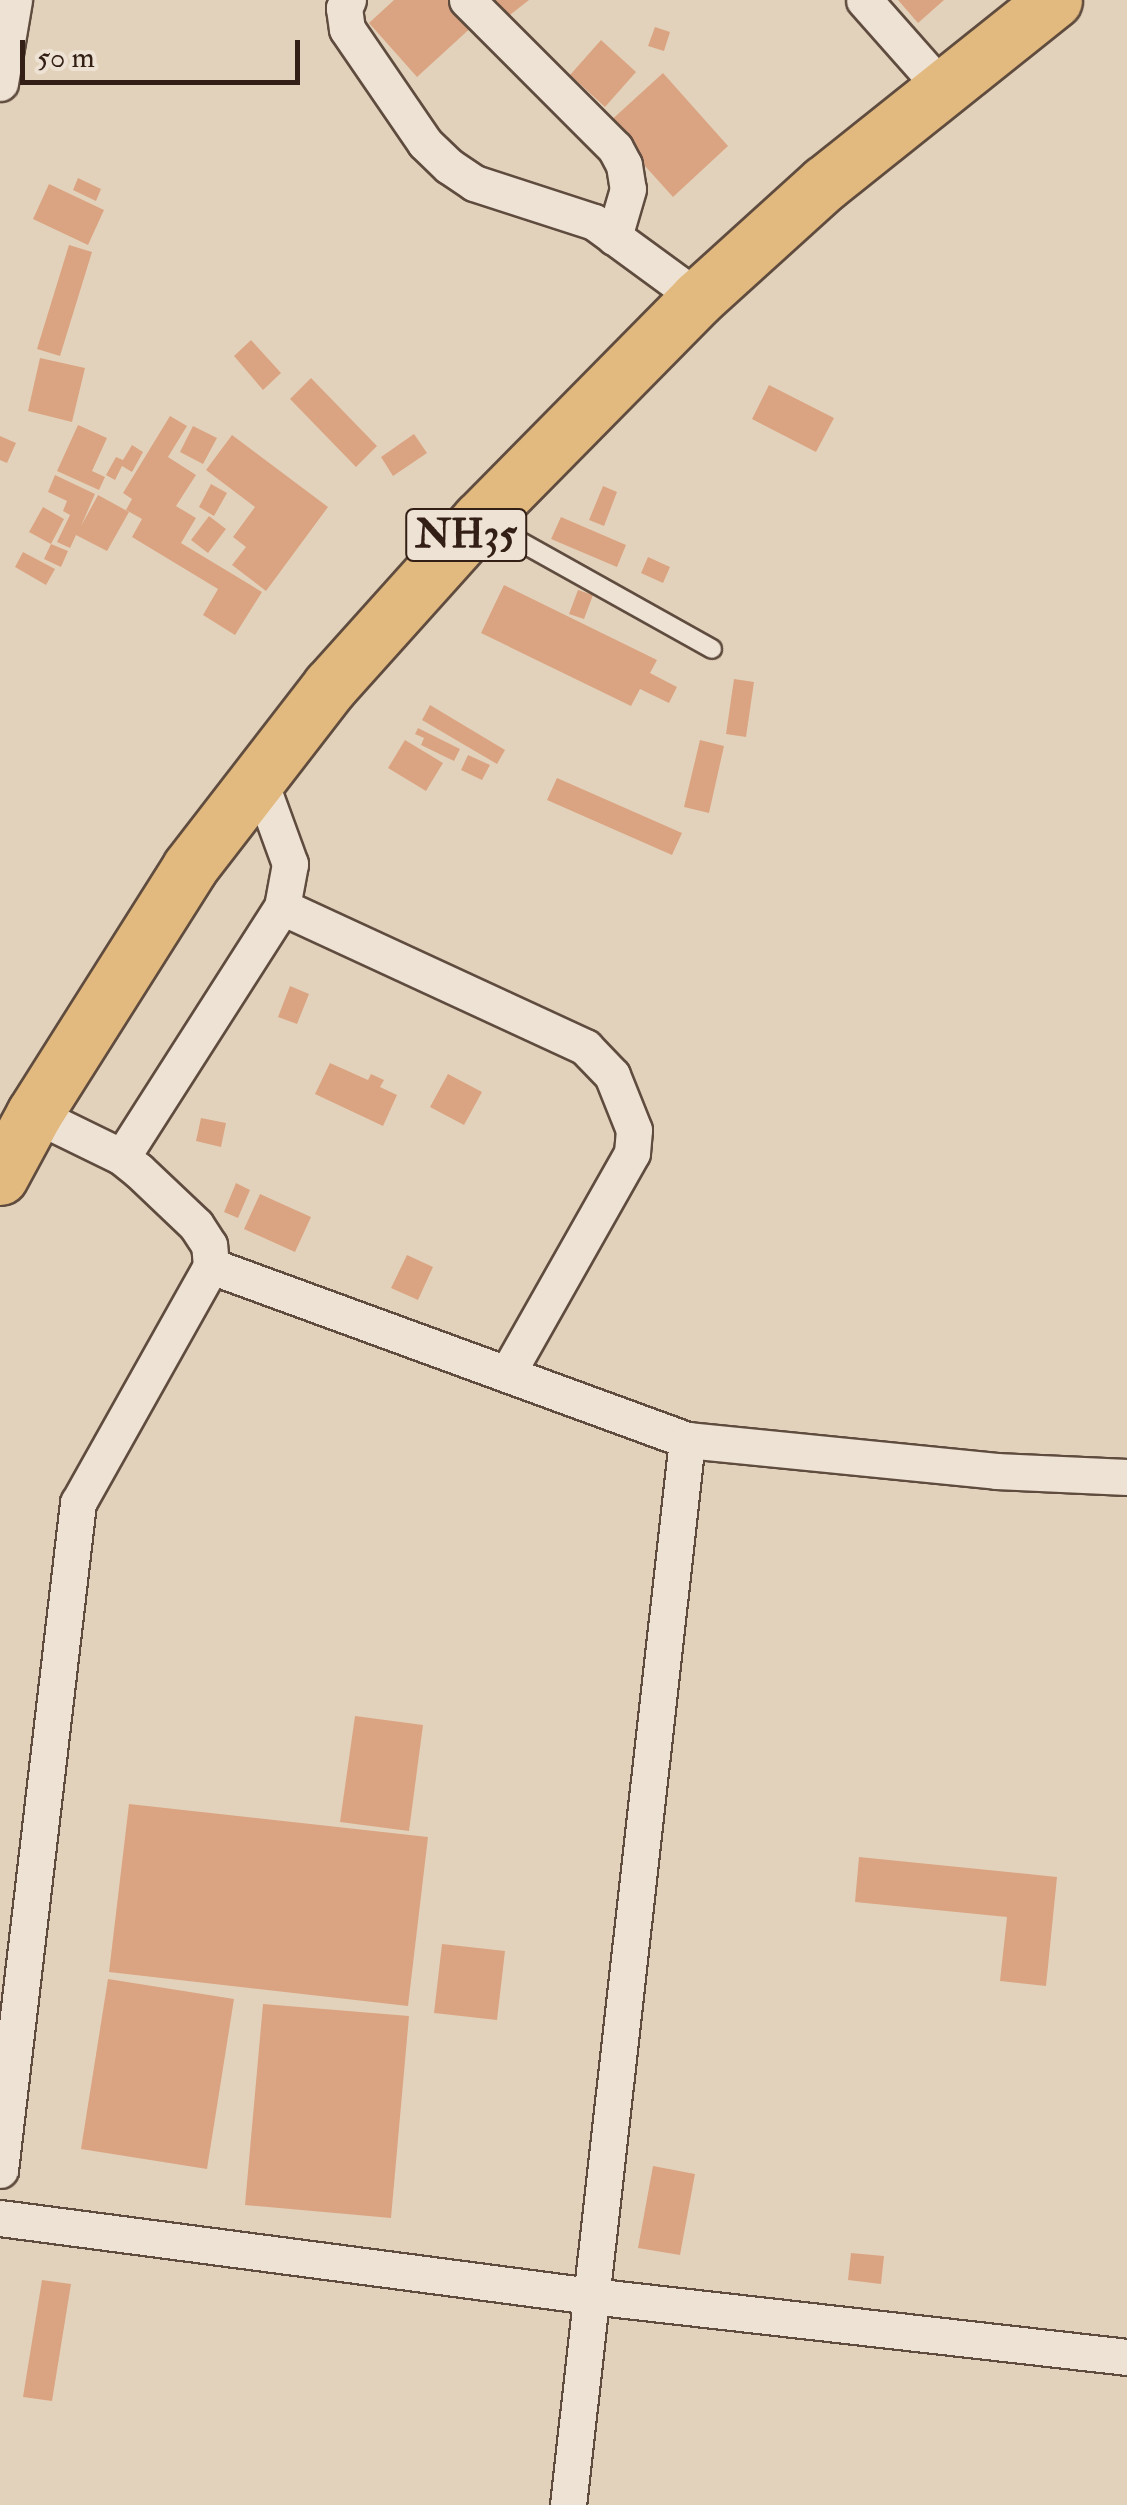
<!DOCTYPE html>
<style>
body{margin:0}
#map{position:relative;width:1127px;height:2505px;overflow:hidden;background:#e3d2bb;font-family:"IM FELL Double Pica",serif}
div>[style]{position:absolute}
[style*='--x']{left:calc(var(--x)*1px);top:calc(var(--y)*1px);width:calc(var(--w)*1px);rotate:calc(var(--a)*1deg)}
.building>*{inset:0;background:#daa482}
.roads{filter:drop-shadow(2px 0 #5f4c3f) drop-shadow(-2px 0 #5f4c3f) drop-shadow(0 2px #5f4c3f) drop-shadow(0 -2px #5f4c3f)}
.lane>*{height:18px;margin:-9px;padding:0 9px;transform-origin:9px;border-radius:9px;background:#ede2d3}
.street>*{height:35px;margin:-17.5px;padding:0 17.5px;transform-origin:17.5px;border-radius:17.5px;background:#ede2d3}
.highway>*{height:55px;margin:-27.5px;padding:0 27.5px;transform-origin:27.5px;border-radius:27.5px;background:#e2b97e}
span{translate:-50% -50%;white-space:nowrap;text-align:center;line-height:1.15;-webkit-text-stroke:8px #ede2d3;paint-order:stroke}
.shield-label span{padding:2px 8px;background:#ede2d3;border:2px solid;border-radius:8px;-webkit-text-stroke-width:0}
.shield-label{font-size:40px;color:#331f16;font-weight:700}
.scale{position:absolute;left:20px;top:40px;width:280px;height:45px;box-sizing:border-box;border:5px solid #331f16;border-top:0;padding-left:12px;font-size:30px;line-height:35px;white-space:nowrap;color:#331f16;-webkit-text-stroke:8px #ede2d3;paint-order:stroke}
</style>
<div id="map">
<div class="building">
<div style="clip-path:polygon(394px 0,454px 0,475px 24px,417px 77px,369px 23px)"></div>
<div style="clip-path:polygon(483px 0,529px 0,501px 22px)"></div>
<div style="clip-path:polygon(898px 0,944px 0,918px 23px)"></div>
<div style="clip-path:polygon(655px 27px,670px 32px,664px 51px,648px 46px)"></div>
<div style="clip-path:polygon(601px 40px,636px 72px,605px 107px,570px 75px)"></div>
<div style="clip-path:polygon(663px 73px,728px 146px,673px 197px,607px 124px)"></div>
<div style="clip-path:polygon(78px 178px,101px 189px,96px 201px,73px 190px)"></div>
<div style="clip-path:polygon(49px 184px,104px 210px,88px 245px,33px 219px)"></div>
<div style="clip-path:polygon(69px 245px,92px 252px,60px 356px,37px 349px)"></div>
<div style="clip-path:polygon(251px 340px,281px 373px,263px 390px,234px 356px)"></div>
<div style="clip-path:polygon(40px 358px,85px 368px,72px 422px,28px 411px)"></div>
<div style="clip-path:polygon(311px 378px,377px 446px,356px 467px,290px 399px)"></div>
<div style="clip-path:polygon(769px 385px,834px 418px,816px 452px,752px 419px)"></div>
<div style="clip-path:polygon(170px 416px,187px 426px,168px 457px,196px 475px,176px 506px,196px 518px,181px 543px,262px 592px,235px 635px,203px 615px,218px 589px,132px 537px,142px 519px,126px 510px,132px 499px,123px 493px)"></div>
<div style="clip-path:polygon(78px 425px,107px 438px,92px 471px,105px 477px,99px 490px,57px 471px)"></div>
<div style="clip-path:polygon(193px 426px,217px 438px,203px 464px,180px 452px)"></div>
<div style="clip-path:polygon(414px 434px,427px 453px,393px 476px,381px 457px)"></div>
<div style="clip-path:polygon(232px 435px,328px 507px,266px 591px,232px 565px,246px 547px,233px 537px,255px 507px,206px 470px)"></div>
<div style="clip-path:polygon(0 436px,16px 443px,7px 463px,0 460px)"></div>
<div style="clip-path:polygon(132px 445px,143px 452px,132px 472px,122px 466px,115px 480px,106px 475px,116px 457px,123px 460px)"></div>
<div style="clip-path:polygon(55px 475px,95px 494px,81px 526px,98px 495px,129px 512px,107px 551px,76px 535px,70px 548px,57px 542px,70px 515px,63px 511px,67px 501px,48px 492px)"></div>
<div style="clip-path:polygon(211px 484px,227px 493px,214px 516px,199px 507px)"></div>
<div style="clip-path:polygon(603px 486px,617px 492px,604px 526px,589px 520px)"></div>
<div style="clip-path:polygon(43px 507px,64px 519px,51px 544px,29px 532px)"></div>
<div style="clip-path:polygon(209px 516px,226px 529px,208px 553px,191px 540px)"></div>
<div style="clip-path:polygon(561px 517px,626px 545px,617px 567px,551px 539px)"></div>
<div style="clip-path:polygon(51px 544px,68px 551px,61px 567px,44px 559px)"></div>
<div style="clip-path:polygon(23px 552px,55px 569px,46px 585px,15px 567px)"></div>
<div style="clip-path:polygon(648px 557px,670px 567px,663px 583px,641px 573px)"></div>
<div style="clip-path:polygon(504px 585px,657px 660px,650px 673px,677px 687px,669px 703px,640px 689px,631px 706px,481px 633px)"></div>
<div style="clip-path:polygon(578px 590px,593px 595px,584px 619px,569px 614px)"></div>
<div style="clip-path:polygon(734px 679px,754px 682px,746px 737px,726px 734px)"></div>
<div style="clip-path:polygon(430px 705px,505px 750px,497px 764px,422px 720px)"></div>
<div style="clip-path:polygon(418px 728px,460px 749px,454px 761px,421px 745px,424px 738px,415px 734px)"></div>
<div style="clip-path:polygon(405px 740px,443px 763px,426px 791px,388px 768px)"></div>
<div style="clip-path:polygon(700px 740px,724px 746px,709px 813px,684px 807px)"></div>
<div style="clip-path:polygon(468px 755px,490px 765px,482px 780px,461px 770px)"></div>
<div style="clip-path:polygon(557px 778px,682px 833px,672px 855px,547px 800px)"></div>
<div style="clip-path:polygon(290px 986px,309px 994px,297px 1024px,278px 1017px)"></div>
<div style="clip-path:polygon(330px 1063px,368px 1080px,371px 1074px,384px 1080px,380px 1087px,397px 1095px,383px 1126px,315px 1094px)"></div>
<div style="clip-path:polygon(448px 1074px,482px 1092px,464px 1125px,430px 1107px)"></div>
<div style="clip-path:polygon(201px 1118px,226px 1123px,221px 1147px,196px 1141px)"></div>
<div style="clip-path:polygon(236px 1183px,250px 1190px,238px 1218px,224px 1212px)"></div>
<div style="clip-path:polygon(260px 1194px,311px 1217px,295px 1252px,244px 1229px)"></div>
<div style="clip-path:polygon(407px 1255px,433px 1267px,418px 1300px,391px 1288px)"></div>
<div style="clip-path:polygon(355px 1716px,423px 1725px,409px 1831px,340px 1822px)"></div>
<div style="clip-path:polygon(129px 1804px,428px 1837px,408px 2006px,109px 1972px)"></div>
<div style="clip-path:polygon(859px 1857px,1057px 1877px,1046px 1986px,1000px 1981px,1007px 1917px,855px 1902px)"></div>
<div style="clip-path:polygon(442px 1944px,505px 1951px,497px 2020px,434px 2013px)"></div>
<div style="clip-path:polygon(108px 1979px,234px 1999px,207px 2169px,81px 2149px)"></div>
<div style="clip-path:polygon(263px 2004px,409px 2016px,391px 2218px,245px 2205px)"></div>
<div style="clip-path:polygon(653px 2166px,695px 2174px,680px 2255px,638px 2248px)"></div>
<div style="clip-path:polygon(851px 2253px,884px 2256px,881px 2284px,848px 2280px)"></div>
<div style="clip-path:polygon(42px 2280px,71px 2284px,52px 2401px,23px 2397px)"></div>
</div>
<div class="roads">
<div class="lane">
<div style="--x:485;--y:522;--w:260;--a:29.2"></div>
</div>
<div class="street">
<div style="--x:348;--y:0;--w:9;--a:117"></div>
<div style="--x:344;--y:8;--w:21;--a:82"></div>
<div style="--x:347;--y:29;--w:138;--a:55.6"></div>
<div style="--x:425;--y:143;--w:33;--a:44"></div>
<div style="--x:449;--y:166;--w:30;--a:34"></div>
<div style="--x:474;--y:183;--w:126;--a:18"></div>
<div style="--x:594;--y:222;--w:129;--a:36.2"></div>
<div style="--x:467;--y:0;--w:209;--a:45"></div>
<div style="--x:615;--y:148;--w:19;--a:62"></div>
<div style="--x:624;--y:165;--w:24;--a:81"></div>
<div style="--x:628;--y:189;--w:50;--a:106.3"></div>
<div style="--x:864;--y:0;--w:116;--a:48.5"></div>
<div style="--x:0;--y:83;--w:84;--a:-80.4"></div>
<div style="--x:282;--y:907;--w:334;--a:24.8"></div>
<div style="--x:585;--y:1047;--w:39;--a:46"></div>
<div style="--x:612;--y:1075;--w:59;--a:68.2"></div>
<div style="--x:634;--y:1130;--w:23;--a:95"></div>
<div style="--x:632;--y:1153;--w:254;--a:119.5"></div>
<div style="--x:122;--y:1157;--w:297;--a:-57.4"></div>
<div style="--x:282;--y:907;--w:44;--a:-79.5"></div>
<div style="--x:290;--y:864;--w:90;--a:-110"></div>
<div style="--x:211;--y:1266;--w:507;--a:20.08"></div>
<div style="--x:687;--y:1440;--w:311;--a:5.7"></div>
<div style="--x:996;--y:1471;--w:131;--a:2.6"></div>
<div style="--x:0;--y:2170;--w:672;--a:-83.33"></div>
<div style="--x:78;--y:1503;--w:272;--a:-60.7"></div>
<div style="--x:211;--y:1266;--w:21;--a:-95"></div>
<div style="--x:209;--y:1245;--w:24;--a:-123"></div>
<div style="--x:196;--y:1225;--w:79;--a:-136.5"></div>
<div style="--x:139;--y:1171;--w:22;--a:-141"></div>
<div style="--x:122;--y:1157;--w:98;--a:-154"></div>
<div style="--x:0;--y:2218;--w:596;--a:7.52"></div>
<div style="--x:591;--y:2296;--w:539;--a:6.49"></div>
<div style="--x:568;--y:2505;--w:1072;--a:-83.62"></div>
</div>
<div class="highway">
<div style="--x:0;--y:1177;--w:72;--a:-61.6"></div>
<div style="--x:34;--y:1114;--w:292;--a:-57.7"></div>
<div style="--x:190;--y:867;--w:229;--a:-52.3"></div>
<div style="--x:330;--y:686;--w:224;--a:-48.1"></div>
<div style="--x:480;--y:519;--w:310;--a:-45.4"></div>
<div style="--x:698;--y:298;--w:171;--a:-42.2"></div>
<div style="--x:825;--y:183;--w:293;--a:-38.6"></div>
</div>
</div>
<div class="shield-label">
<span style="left:466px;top:535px">NH35</span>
</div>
<div class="scale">50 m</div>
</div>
